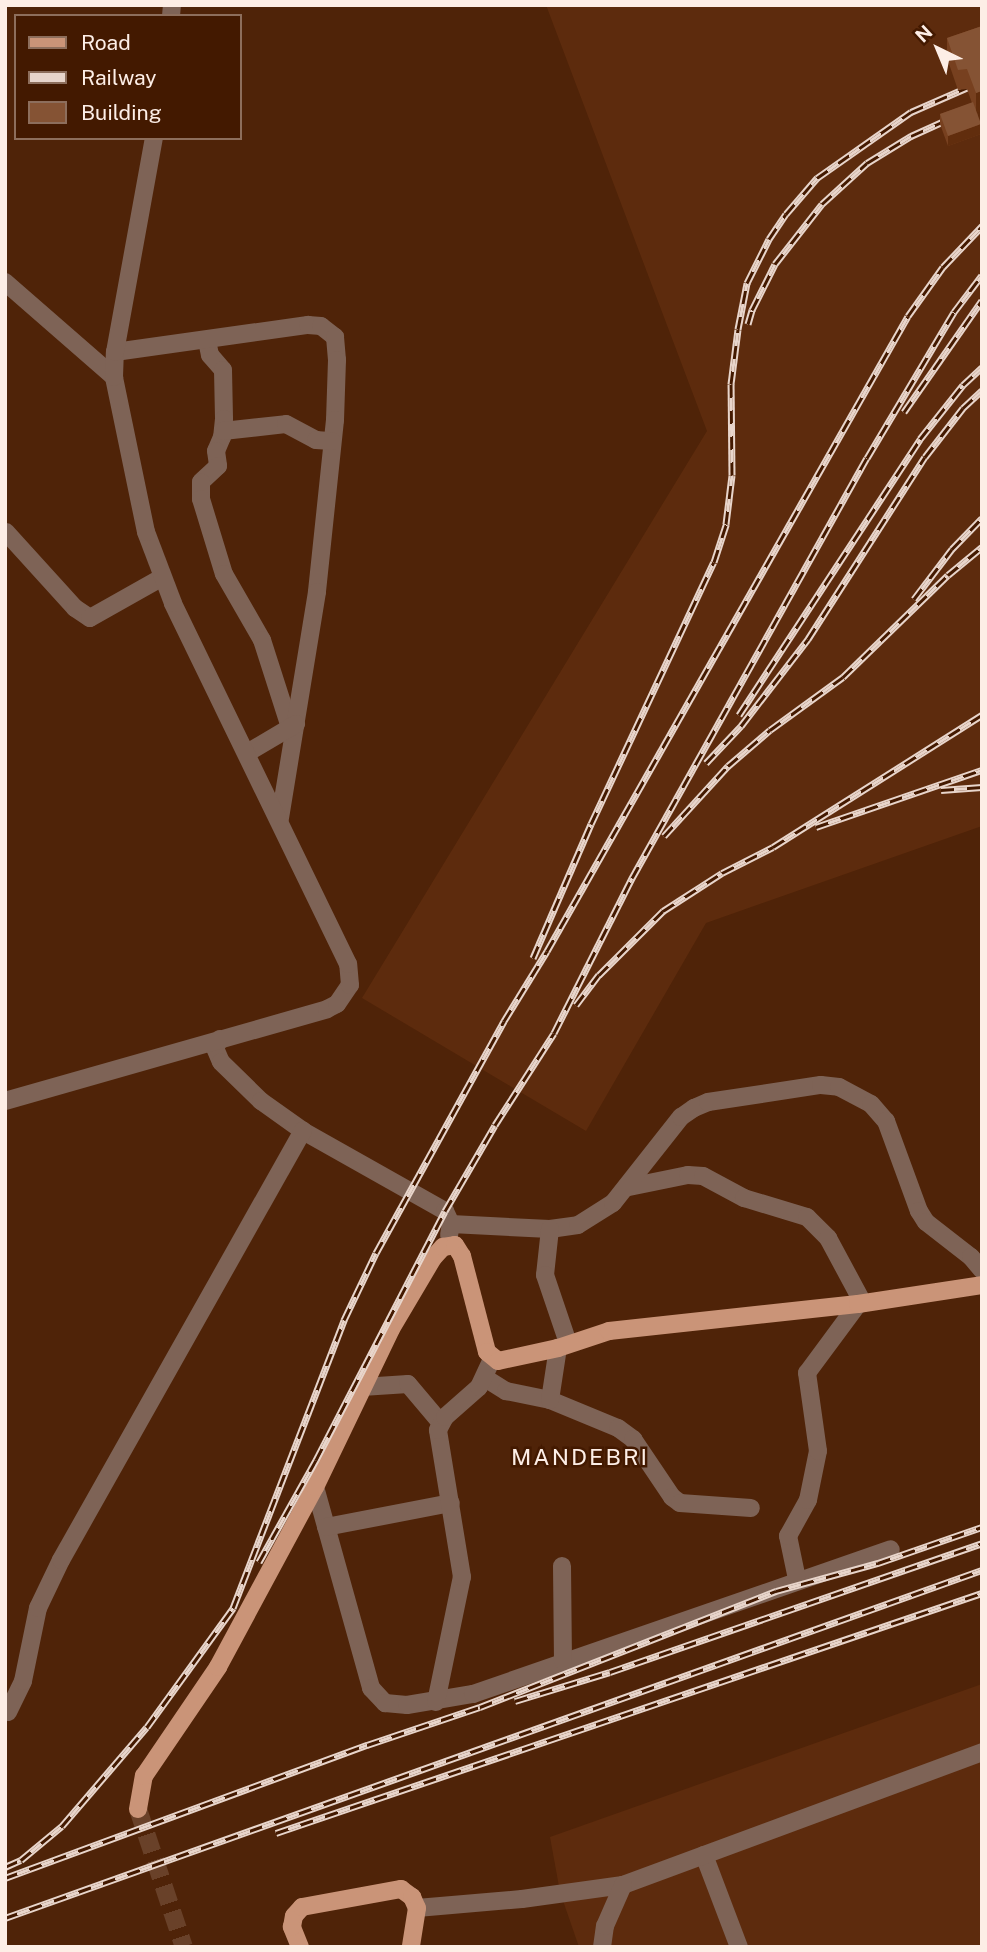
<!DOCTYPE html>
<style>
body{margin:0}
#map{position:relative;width:987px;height:1952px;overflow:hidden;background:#4f2308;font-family:"Public Sans",sans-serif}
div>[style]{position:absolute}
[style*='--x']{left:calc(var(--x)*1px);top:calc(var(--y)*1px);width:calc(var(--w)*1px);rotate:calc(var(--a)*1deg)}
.built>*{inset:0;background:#5d2b0d}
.major-tunnel>*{height:18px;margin-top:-9px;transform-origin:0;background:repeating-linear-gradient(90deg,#694129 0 18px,transparent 0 27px)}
.minor>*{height:18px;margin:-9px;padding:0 9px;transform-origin:9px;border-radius:9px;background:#7e6356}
.major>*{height:18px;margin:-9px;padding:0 9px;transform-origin:9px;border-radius:9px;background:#ca9478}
.rail>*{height:7px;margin-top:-3.5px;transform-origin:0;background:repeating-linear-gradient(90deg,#431900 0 13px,#e8d5cb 0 26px);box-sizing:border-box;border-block:2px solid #e8d5cb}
.wall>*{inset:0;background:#77401f}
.shaded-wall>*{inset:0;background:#612d0d}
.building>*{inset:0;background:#855334}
span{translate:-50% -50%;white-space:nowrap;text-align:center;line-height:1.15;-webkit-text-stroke:5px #431900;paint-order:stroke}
.quarter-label{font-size:23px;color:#fdeee6;letter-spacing:2px}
.frame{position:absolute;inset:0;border:7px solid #fdeee6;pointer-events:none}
.legend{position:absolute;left:14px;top:14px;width:228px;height:126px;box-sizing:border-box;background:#431900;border:2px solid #8d6e5c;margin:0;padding:9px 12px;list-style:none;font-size:21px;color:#fdeee6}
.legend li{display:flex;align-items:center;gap:14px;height:35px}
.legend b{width:35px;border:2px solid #8d6e5c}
.north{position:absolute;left:903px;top:14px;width:70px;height:70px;-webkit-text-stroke:5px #431900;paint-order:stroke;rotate:317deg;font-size:19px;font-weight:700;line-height:28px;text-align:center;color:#fdeee6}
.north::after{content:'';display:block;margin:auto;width:24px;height:32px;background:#fdeee6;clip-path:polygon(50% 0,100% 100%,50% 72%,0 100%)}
</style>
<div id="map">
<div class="built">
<div style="clip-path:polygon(546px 5px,982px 5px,982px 826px,706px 923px,586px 1131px,362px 998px,707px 431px)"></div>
<div style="clip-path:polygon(982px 1684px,982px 1947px,579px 1947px,560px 1892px,550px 1837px)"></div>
</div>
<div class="major-tunnel">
<div style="--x:138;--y:1809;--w:145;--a:71.6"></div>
</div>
<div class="minor">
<div style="--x:171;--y:16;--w:11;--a:-85"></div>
<div style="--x:5;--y:282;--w:145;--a:41.1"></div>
<div style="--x:207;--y:340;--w:15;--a:79"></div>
<div style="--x:210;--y:355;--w:20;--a:49"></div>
<div style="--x:223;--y:370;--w:49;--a:88.8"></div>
<div style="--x:224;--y:419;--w:18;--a:96"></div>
<div style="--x:222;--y:437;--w:15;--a:113"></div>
<div style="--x:216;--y:451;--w:15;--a:82"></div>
<div style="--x:218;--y:466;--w:23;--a:137"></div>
<div style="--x:201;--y:482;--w:17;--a:90"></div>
<div style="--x:201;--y:499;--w:78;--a:73"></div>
<div style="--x:224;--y:574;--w:76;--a:60.1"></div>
<div style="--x:262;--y:640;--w:91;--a:72.2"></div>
<div style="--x:115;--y:352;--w:195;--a:-8"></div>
<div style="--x:308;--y:325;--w:13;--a:4"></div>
<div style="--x:321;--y:326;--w:18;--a:38"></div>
<div style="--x:335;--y:337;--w:23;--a:85"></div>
<div style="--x:337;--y:360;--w:60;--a:91.9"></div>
<div style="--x:335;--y:420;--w:173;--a:96"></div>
<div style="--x:317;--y:592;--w:230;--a:99.3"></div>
<div style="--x:223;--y:431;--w:63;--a:-6.3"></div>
<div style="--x:286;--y:424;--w:34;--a:28"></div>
<div style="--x:316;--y:440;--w:16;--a:4"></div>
<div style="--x:6;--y:532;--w:103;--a:47.8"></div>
<div style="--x:75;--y:608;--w:18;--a:34"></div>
<div style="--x:90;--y:618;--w:81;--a:-29.4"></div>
<div style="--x:247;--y:753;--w:57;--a:-30.6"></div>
<div style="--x:220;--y:1039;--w:10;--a:119"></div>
<div style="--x:215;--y:1048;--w:15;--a:67"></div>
<div style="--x:221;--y:1062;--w:56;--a:44.3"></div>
<div style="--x:261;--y:1101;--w:52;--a:35.5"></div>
<div style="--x:303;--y:1131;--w:163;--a:29.4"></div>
<div style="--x:445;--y:1211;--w:14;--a:65"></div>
<div style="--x:451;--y:1224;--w:11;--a:100"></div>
<div style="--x:5;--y:1101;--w:335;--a:-15.9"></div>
<div style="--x:327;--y:1009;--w:11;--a:-27"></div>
<div style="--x:337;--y:1004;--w:23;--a:-56"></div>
<div style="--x:350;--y:985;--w:21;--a:-95"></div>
<div style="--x:348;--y:964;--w:401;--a:-115.9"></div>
<div style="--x:173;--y:603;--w:76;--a:-110.8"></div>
<div style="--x:146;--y:532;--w:158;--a:-101.7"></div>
<div style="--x:114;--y:377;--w:25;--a:-88"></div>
<div style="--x:115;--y:352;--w:218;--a:-79.7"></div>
<div style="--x:629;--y:1187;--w:60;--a:-11.5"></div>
<div style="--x:688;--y:1175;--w:15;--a:4"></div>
<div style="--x:703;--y:1176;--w:47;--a:28.2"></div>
<div style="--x:744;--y:1198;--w:66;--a:16.8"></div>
<div style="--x:807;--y:1217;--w:30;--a:45"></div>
<div style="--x:828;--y:1238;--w:74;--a:61.7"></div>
<div style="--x:451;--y:1224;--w:99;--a:2.9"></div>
<div style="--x:550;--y:1229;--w:28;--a:-8"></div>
<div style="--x:578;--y:1225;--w:41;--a:-32.2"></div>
<div style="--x:613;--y:1203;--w:110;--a:-51.7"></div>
<div style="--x:681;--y:1117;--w:16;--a:-35"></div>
<div style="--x:694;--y:1108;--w:15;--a:-23"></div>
<div style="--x:708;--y:1102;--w:114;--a:-8.6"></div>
<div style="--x:821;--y:1085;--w:18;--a:6"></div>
<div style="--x:839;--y:1087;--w:36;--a:28"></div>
<div style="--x:871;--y:1104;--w:23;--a:49"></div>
<div style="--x:886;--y:1121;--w:96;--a:69.9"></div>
<div style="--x:919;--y:1211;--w:13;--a:58"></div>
<div style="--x:926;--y:1222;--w:57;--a:37.9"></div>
<div style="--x:971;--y:1257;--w:17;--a:50"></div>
<div style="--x:550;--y:1229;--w:46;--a:96.2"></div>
<div style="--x:545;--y:1275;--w:72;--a:71.3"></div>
<div style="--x:485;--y:1378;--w:25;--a:32"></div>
<div style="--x:506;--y:1391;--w:45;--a:11.6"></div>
<div style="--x:550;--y:1400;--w:74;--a:22.4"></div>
<div style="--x:618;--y:1428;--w:19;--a:36"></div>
<div style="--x:633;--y:1439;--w:70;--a:56.1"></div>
<div style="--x:672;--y:1497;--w:10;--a:37"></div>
<div style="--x:680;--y:1503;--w:71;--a:4"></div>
<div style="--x:362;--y:1387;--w:46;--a:-3.7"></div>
<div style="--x:408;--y:1384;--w:51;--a:49.8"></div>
<div style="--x:550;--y:1400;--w:53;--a:-81.3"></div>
<div style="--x:315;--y:1487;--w:209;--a:74.4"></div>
<div style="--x:371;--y:1688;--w:21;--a:47"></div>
<div style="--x:385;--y:1703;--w:22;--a:5"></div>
<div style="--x:407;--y:1705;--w:67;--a:-9.5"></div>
<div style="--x:473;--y:1694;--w:442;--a:-19.1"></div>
<div style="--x:326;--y:1527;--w:127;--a:-10.9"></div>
<div style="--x:562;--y:1566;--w:95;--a:89.4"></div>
<div style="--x:797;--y:1579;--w:44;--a:-101.8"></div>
<div style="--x:788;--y:1536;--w:41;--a:-60.9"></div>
<div style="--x:808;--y:1500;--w:50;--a:-78.5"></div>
<div style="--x:818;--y:1451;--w:79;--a:-98"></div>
<div style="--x:807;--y:1373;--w:86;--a:-53.5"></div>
<div style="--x:436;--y:1702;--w:128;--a:-78.3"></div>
<div style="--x:462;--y:1577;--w:149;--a:-99.3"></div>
<div style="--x:438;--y:1430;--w:15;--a:-62"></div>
<div style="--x:445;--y:1417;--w:45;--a:-41.4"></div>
<div style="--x:479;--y:1387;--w:31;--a:-65"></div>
<div style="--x:8;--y:1712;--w:34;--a:-64"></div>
<div style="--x:23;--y:1681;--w:75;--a:-78.4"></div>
<div style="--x:38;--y:1608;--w:53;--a:-64.4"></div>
<div style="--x:61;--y:1560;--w:493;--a:-60.6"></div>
<div style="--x:704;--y:1855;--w:98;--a:69.2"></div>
<div style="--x:417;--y:1908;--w:105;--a:-4.9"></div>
<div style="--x:522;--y:1899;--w:102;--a:-7.9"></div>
<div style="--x:623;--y:1885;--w:383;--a:-20.3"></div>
<div style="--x:602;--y:1947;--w:21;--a:-82"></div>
<div style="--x:605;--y:1926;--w:45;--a:-66.3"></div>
</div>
<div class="major">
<div style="--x:138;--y:1809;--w:34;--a:-80"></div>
<div style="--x:144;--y:1776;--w:132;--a:-55.8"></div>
<div style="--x:218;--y:1667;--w:204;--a:-61.7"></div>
<div style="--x:315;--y:1487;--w:175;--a:-64.3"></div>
<div style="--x:391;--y:1329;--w:82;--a:-59.4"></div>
<div style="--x:433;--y:1258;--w:15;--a:-48"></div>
<div style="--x:443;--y:1247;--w:12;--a:-9"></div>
<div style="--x:455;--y:1245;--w:13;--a:58"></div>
<div style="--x:462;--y:1256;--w:99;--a:75.4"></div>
<div style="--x:487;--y:1352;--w:14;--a:39"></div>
<div style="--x:498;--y:1361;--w:61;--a:-12.2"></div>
<div style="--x:558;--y:1348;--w:54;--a:-18.4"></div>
<div style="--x:609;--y:1331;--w:250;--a:-6.2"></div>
<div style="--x:858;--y:1304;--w:125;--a:-8.7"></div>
<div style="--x:300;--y:1947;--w:22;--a:-112"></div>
<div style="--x:292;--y:1927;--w:11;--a:-80"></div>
<div style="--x:294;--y:1916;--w:12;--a:-48"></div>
<div style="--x:302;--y:1907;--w:101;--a:-10.3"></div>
<div style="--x:401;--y:1889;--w:14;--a:36"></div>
<div style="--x:412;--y:1897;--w:12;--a:66"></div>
<div style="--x:417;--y:1908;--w:39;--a:99"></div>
</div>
<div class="rail">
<div style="--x:748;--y:324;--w:15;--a:-74"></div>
<div style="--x:752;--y:310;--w:51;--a:-63.4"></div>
<div style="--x:775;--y:264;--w:76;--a:-51.9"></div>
<div style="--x:822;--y:204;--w:61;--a:-42.3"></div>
<div style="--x:867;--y:163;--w:52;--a:-31.5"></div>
<div style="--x:911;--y:136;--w:78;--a:-24.3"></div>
<div style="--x:904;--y:412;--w:136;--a:-55.1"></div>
<div style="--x:914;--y:599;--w:63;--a:-52.8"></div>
<div style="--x:952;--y:549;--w:43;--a:-45.9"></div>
<div style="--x:739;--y:715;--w:330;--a:-56.7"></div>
<div style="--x:920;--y:439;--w:69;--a:-51.5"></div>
<div style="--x:963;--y:385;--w:26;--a:-43"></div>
<div style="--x:706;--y:763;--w:51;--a:-46.6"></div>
<div style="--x:741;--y:726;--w:110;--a:-52.4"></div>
<div style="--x:808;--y:639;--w:216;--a:-57.3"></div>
<div style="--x:925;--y:457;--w:62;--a:-52.2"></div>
<div style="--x:963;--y:408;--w:26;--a:-43"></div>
<div style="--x:941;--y:790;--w:41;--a:-4.2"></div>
<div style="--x:816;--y:827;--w:176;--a:-19"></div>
<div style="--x:664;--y:836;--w:95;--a:-47.6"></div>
<div style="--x:728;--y:766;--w:55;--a:-40.6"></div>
<div style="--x:770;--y:730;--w:90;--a:-36"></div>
<div style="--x:843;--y:677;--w:146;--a:-44.2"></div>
<div style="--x:948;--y:575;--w:44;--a:-39.5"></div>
<div style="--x:533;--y:958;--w:146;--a:-66.6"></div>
<div style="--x:591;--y:824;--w:289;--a:-64.9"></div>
<div style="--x:714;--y:562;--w:40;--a:-72"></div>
<div style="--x:726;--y:524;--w:49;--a:-83"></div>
<div style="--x:732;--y:475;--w:91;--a:-90.6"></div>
<div style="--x:731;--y:384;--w:55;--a:-82.7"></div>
<div style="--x:738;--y:329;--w:47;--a:-78.9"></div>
<div style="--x:747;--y:283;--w:49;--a:-63.4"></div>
<div style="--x:769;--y:239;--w:30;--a:-56"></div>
<div style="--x:786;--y:214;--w:48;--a:-49.3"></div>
<div style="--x:817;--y:178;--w:115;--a:-35.1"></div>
<div style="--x:911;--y:112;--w:77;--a:-23.6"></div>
<div style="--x:576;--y:1005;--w:38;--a:-53"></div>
<div style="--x:599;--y:975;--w:91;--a:-45"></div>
<div style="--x:663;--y:911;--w:70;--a:-32.8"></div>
<div style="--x:722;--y:873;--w:57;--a:-27"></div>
<div style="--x:773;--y:847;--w:247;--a:-32.3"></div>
<div style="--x:259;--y:1562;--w:117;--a:-60.8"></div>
<div style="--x:316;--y:1460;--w:280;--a:-62.6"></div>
<div style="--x:445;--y:1211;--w:99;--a:-59.8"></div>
<div style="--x:495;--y:1125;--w:109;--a:-57.3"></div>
<div style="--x:554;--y:1033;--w:174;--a:-63.3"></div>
<div style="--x:632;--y:878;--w:481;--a:-60.8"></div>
<div style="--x:867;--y:458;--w:170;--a:-59.2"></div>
<div style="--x:954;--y:312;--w:46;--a:-52.9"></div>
<div style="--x:515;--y:1701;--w:99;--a:-17"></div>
<div style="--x:610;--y:1672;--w:394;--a:-19.1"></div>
<div style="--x:276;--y:1833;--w:746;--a:-18.78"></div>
<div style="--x:5;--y:1867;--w:17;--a:-24"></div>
<div style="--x:21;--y:1860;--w:53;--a:-39.7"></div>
<div style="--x:62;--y:1826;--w:130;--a:-49.4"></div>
<div style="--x:147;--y:1727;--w:147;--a:-54.1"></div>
<div style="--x:233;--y:1608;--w:309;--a:-68.9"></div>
<div style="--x:344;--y:1320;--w:74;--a:-64.5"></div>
<div style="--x:376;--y:1253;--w:265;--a:-61.1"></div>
<div style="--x:504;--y:1021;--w:82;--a:-58.4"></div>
<div style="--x:547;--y:951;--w:730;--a:-60.38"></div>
<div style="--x:908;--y:316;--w:60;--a:-54.5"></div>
<div style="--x:943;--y:267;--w:57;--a:-46.4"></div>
<div style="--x:5;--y:1878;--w:386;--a:-20.2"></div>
<div style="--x:367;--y:1745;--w:119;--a:-18.6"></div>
<div style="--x:480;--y:1707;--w:318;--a:-21.4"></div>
<div style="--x:776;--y:1591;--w:106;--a:-15.4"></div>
<div style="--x:878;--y:1563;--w:110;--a:-19.1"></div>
<div style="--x:5;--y:1918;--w:1037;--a:-19.61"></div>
</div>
<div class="wall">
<div style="clip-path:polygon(982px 26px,977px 112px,981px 134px,948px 146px,940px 124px,940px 114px,972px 103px,967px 89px,958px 90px,947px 58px,947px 38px)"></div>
</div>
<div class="shaded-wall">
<div style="clip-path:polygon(982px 91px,982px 111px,976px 113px,976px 93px)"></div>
<div style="clip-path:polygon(981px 124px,981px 134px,948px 146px,948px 136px)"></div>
</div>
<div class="building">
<div style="clip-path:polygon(982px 26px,982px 91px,976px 93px,967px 69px,958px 70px,947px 38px)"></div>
<div style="clip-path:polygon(973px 102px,981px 124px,948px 136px,940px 114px)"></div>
</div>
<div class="quarter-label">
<span style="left:580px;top:1457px">MANDEBRI</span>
</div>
<div class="frame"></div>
<ul class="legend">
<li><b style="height:9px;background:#ca9478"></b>Road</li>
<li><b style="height:9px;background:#e8d5cb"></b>Railway</li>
<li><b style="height:19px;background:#855334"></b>Building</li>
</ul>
<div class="north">N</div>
</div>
